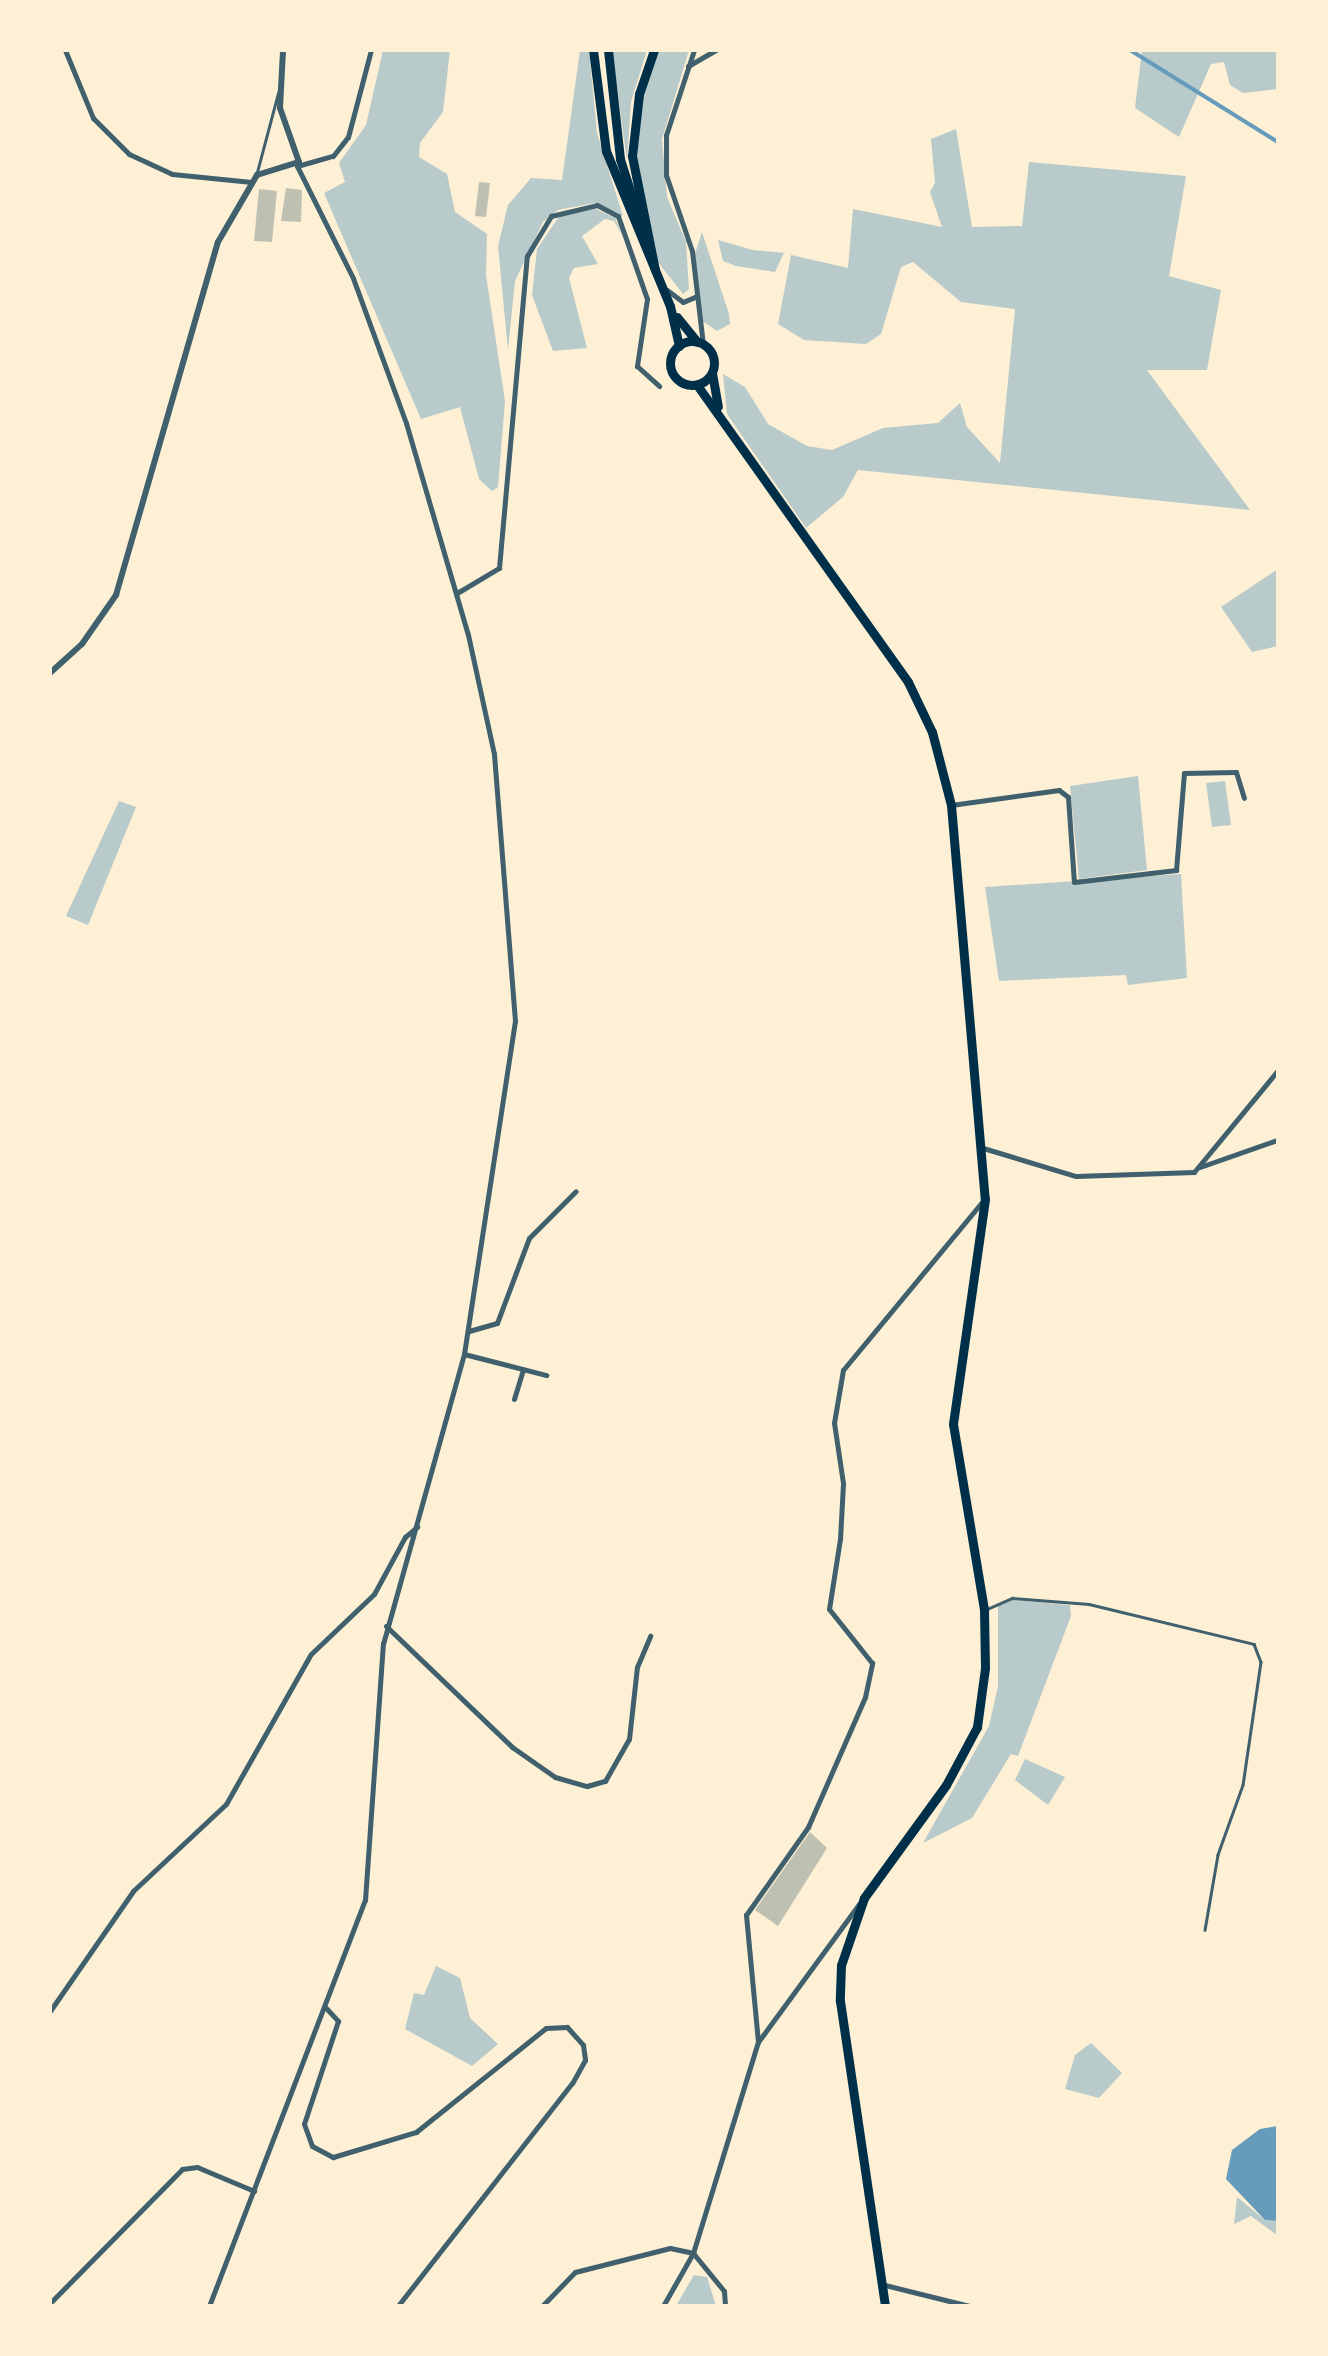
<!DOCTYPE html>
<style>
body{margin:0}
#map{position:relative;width:1328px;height:2356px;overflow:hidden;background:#fdf0d5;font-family:Arial,sans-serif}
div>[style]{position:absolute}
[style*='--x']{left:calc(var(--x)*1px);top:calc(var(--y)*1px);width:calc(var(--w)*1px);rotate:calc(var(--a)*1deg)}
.green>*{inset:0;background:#b9caca}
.water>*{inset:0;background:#669bbc}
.stream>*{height:4px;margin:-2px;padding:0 2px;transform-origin:2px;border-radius:2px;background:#669bbc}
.building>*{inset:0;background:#bec0b2}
.service>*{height:2.5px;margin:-1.25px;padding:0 1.25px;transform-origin:1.25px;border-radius:1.25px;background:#3f606c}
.minor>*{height:5px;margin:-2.5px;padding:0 2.5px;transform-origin:2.5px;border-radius:2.5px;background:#3f606c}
.tertiary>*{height:6px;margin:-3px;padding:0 3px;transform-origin:3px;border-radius:3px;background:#3f606c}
.primary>*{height:9px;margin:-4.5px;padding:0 4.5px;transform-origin:4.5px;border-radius:4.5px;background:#003049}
.primary>.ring{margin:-4.5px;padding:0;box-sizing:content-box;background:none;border:9px solid #003049;border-radius:50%}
.trunk>*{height:9px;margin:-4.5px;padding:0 4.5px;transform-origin:4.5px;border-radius:4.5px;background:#003049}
span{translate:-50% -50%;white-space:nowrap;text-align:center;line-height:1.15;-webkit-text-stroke:10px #fdf0d5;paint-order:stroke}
.frame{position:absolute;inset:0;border:52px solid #fdf0d5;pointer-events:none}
</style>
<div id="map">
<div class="green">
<div style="clip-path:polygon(383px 50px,450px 50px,443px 112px,420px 143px,419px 157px,447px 174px,455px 212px,487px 234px,486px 275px,505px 401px,498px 487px,492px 491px,479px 479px,460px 407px,421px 419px,324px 193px,345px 182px,339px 163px,366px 125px)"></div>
<div style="clip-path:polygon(580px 50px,589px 50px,597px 133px,623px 216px,595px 203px,558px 210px,543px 222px,515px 281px,508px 350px,498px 246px,508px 205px,531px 178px,562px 180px)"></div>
<div style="clip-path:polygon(612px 50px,647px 50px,631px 102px,627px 161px)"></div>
<div style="clip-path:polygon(659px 50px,689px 50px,662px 139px,667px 197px,686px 242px,689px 289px,683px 294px,657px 261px,636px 176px,641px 102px)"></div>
<div style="clip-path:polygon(1142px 50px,1278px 50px,1278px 89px,1243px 93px,1230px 85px,1224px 62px,1211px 64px,1179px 137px,1135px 108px)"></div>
<div style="clip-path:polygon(956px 129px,972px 227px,1022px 226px,1029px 162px,1186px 176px,1169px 276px,1221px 290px,1207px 370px,1147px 370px,1250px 510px,858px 470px,843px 497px,806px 528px,727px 414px,723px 374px,745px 387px,768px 424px,807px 446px,832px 450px,883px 428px,938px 423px,960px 403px,967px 427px,1000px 463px,1015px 309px,961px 302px,913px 262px,901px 267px,881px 334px,866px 344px,804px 340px,778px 324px,791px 255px,848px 268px,853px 209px,942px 227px,930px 192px,935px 183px,931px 139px)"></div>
<div style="clip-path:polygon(594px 208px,615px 218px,624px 238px,614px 221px,605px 219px,582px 236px,598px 264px,574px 268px,569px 278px,587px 348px,553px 351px,532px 295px,537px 249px,562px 212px)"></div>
<div style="clip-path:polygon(702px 232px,729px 314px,730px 324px,717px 331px,698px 318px,695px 254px)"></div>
<div style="clip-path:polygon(718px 240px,753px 250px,784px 253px,775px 272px,736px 266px,723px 261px)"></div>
<div style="clip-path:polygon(1278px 569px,1278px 646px,1252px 652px,1221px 607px)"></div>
<div style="clip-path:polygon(1138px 776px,1147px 870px,1079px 879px,1070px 786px)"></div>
<div style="clip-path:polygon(1225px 781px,1231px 825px,1212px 827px,1206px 783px)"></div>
<div style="clip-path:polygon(119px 801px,136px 807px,88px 925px,66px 916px)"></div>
<div style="clip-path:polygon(1181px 874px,1187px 978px,1128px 985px,1126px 975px,999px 981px,985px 887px)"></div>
<div style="clip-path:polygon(1012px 1600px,1070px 1605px,1071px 1616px,1018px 1756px,1011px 1754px,972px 1818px,923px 1843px,989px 1726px,998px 1686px,998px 1606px)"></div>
<div style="clip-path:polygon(1025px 1759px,1065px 1777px,1048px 1805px,1015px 1780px)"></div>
<div style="clip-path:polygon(436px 1966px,460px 1978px,470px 2018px,498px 2044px,472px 2066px,405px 2029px,414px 1993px,424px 1995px)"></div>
<div style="clip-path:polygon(1091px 2043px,1122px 2073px,1099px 2098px,1065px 2089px,1075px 2055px)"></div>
<div style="clip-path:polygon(1237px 2197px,1265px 2220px,1278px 2221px,1278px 2236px,1251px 2216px,1234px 2224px)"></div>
<div style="clip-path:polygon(694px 2275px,707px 2277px,716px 2306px,676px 2306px)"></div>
</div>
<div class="water">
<div style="clip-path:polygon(1278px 2126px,1278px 2221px,1265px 2220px,1226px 2179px,1232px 2150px,1260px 2129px)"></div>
</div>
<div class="stream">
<div style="--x:1130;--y:50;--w:174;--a:31.9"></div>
</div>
<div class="building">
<div style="clip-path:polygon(479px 182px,490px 183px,486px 217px,475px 216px)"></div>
<div style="clip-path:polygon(286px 188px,302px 190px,301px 222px,281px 221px)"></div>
<div style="clip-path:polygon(259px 189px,277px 191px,272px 242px,254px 241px)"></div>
<div style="clip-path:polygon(810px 1832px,827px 1848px,778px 1926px,755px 1910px)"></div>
</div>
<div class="service">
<div style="--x:257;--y:172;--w:82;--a:-75.1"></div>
<div style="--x:985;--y:1610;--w:30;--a:-24"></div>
<div style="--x:1012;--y:1598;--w:77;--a:4.5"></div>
<div style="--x:1089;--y:1604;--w:170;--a:13.6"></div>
<div style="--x:1254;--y:1644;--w:19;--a:69"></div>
<div style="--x:1261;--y:1662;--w:124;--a:98.3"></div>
<div style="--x:1243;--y:1785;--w:74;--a:109.7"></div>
<div style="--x:1218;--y:1855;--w:76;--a:99.8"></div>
</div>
<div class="minor">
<div style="--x:65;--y:50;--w:74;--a:67.6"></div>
<div style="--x:93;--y:118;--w:51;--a:45"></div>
<div style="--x:129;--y:154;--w:47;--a:24.9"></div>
<div style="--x:172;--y:174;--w:80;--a:5.7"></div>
<div style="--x:694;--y:50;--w:89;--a:108.2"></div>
<div style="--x:666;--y:135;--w:40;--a:90"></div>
<div style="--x:666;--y:175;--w:80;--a:71.1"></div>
<div style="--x:692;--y:251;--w:94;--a:83.3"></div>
<div style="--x:688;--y:66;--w:32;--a:-30"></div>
<div style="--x:667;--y:290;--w:20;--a:37"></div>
<div style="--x:683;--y:302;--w:13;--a:-23"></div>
<div style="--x:457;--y:593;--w:49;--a:-30.8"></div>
<div style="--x:499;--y:568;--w:313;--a:-84.9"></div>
<div style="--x:527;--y:256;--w:47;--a:-59"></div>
<div style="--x:551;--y:216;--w:47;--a:-13.4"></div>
<div style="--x:597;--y:205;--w:24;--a:28"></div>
<div style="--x:618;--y:216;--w:88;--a:70.7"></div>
<div style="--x:647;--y:299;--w:68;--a:98.5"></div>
<div style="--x:637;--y:366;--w:30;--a:42"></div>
<div style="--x:951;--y:805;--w:109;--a:-7.9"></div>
<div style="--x:1059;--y:790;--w:11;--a:38"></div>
<div style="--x:1068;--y:797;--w:85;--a:86"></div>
<div style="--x:1074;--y:882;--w:103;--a:-6.7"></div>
<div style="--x:1176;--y:870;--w:97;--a:-85.3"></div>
<div style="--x:1184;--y:773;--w:52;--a:-1.1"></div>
<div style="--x:1236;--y:772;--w:27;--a:73"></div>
<div style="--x:983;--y:1148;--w:97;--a:16.8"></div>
<div style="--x:1076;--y:1176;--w:118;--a:-1.9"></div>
<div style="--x:1194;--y:1172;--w:132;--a:-50.5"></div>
<div style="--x:1200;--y:1167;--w:82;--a:-19.3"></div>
<div style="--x:469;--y:1331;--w:29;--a:-16"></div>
<div style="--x:497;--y:1323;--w:91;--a:-69.4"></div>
<div style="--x:529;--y:1238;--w:66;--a:-45"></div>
<div style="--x:464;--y:1354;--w:85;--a:14.4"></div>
<div style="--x:514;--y:1399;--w:31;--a:-73"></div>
<div style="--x:386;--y:1626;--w:175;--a:43.8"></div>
<div style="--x:512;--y:1747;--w:52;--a:34.9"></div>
<div style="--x:555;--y:1777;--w:33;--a:16"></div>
<div style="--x:587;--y:1786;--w:19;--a:-16"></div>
<div style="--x:605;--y:1781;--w:48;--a:-60.3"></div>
<div style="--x:629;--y:1739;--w:72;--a:-83.7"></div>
<div style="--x:637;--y:1667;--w:34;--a:-67"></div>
<div style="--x:326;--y:2008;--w:18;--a:47"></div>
<div style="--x:338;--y:2021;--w:108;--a:108.3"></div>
<div style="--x:304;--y:2124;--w:23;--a:70"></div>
<div style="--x:312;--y:2146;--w:24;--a:28"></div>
<div style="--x:333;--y:2157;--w:87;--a:-16.8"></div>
<div style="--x:416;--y:2132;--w:166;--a:-38.7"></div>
<div style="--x:546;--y:2028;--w:21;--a:-3"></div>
<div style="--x:567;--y:2027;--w:24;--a:48"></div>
<div style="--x:583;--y:2045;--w:15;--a:82"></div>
<div style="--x:585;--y:2060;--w:26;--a:119"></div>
<div style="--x:572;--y:2083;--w:283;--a:128"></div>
<div style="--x:50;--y:2011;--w:146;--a:-55.3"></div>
<div style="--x:133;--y:1891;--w:127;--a:-43.1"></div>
<div style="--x:226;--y:1804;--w:172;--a:-60.5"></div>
<div style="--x:311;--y:1654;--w:87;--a:-43.6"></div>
<div style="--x:374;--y:1594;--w:65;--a:-61.5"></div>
<div style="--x:405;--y:1537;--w:16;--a:-40"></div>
<div style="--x:758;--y:2042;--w:128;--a:-95.4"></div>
<div style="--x:746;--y:1915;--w:108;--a:-54.8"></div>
<div style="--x:808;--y:1827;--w:142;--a:-66.3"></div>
<div style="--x:865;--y:1697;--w:35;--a:-78"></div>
<div style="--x:872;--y:1663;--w:69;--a:-128.5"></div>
<div style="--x:829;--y:1609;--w:71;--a:-81.1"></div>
<div style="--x:840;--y:1539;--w:56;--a:-86.9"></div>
<div style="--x:843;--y:1483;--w:61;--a:-98.5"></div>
<div style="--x:834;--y:1423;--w:54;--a:-80.4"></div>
<div style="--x:843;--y:1370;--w:219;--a:-50.4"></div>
<div style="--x:693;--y:2253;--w:49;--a:50.8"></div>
<div style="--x:724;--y:2291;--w:15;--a:86"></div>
<div style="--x:885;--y:2285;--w:87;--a:14"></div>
<div style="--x:50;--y:2303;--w:188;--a:-45.4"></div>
<div style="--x:182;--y:2169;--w:15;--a:-8"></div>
<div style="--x:197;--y:2167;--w:62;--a:22.8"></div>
<div style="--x:209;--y:2306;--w:435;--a:-69"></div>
<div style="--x:365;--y:1900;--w:257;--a:-86"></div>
<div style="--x:383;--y:1644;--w:301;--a:-74.4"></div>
<div style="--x:464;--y:1354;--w:337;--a:-81.3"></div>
<div style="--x:515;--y:1021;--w:268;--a:-94.5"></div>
<div style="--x:494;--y:754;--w:122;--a:-102.3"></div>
<div style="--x:468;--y:635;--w:221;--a:-106.3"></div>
<div style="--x:406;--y:423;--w:154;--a:-110.1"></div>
<div style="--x:353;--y:278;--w:125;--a:-116.6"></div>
<div style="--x:297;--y:166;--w:37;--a:-16"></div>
<div style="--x:333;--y:156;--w:24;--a:-52"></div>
<div style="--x:348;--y:137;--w:90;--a:-75.2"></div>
<div style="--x:542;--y:2306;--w:47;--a:-45.9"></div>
<div style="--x:575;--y:2272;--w:98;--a:-14.2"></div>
<div style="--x:670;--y:2248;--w:24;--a:12"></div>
<div style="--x:663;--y:2306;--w:61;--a:-60.5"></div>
<div style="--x:693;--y:2253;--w:221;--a:-72.9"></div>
<div style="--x:758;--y:2042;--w:171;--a:-53.8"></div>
</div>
<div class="tertiary">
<div style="--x:50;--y:673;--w:43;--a:-42.2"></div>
<div style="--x:82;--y:644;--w:60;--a:-55.2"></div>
<div style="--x:116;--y:595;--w:367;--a:-73.9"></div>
<div style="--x:218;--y:242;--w:78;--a:-59.8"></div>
<div style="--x:257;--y:175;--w:44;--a:-17.2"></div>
<div style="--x:299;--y:162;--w:57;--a:-109.4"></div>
<div style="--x:280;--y:108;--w:58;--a:-87"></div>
</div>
<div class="primary">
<div style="--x:593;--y:50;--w:102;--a:82.7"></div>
<div style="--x:606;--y:151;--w:168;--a:67.6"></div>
<div style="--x:670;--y:306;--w:41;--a:77.3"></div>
<div style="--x:608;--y:50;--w:110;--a:83.7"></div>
<div style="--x:620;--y:159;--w:79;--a:72.3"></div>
<div style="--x:677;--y:317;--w:32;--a:51"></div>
<div class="ring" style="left:670px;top:341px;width:35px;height:35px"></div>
<div style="--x:712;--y:373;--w:34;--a:80"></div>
<div style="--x:697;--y:385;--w:364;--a:54.6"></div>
<div style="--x:908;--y:682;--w:55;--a:64.4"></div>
<div style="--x:932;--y:732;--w:75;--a:75.4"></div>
<div style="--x:951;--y:805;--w:395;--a:85.1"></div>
<div style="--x:985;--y:1199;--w:227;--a:98.1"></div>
<div style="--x:953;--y:1424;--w:189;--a:80.5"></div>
<div style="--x:984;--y:1610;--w:58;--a:89"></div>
<div style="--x:985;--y:1668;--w:60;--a:97.7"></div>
<div style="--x:977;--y:1727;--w:66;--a:118.1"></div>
<div style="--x:946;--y:1785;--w:140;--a:126"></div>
<div style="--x:864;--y:1898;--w:71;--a:108.9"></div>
<div style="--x:841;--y:1965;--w:36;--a:92"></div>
<div style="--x:840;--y:2001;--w:308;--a:81.6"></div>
</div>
<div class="trunk">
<div style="--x:654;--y:50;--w:46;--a:108.8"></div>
<div style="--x:639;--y:94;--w:62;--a:96.4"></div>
<div style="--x:632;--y:156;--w:116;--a:78.6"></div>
</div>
<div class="frame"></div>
</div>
